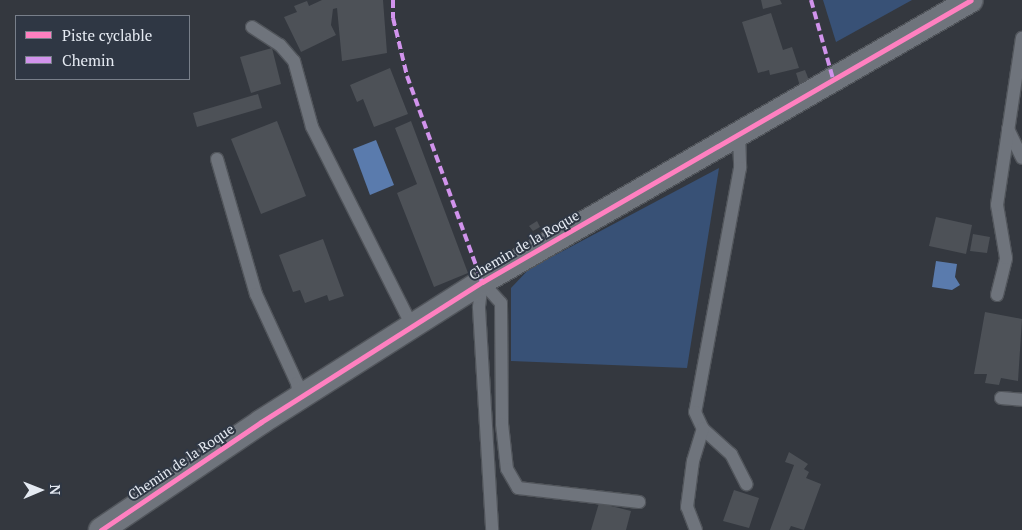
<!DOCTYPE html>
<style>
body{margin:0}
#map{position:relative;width:1022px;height:530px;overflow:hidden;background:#34383f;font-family:"PT Serif",serif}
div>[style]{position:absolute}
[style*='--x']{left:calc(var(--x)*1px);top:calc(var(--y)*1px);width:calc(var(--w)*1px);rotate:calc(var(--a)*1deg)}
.green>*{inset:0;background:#385176}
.water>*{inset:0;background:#5a7bad}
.building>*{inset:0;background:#4d5157}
.roads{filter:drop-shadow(1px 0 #51555b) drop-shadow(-1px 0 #51555b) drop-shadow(0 1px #51555b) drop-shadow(0 -1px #51555b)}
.lane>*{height:12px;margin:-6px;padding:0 6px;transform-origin:6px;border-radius:6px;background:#6f747c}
.street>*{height:24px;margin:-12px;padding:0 12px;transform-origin:12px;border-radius:12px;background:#6f747c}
.quiet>*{height:4px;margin-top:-2px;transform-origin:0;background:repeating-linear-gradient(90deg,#d193ec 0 8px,transparent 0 12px)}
.cycleway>*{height:5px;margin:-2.5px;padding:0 2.5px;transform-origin:2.5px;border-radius:2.5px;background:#ff80c0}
span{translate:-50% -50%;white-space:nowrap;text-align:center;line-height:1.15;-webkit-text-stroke:4px #2f3744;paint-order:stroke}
.street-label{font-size:14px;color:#e5eaf2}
.legend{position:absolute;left:15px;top:15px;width:175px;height:65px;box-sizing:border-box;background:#2f3744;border:1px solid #787f8a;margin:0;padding:6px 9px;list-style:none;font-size:15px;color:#e5eaf2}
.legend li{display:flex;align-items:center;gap:10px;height:25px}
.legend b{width:25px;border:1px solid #787f8a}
.north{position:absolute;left:15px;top:465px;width:50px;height:50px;-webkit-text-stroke:4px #2f3744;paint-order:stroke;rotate:89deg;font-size:14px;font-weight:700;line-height:20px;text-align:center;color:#e5eaf2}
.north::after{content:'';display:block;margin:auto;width:18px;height:22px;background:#e5eaf2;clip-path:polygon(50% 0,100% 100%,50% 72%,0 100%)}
</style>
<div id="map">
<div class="green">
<div style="clip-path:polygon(823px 0,912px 0,836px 42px)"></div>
<div style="clip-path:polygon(719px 168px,687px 368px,511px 361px,511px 288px,529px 269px)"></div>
</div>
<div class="water">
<div style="clip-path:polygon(376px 140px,394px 185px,370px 195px,353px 149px)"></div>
<div style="clip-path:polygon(936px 261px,957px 264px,955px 277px,960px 285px,952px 290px,932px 287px)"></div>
</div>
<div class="building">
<div style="clip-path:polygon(322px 0,383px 0,387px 53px,342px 61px,337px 8px,333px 9px,331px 25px,336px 35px,301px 52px,284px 17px,297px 12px,294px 6px,307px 1px,309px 6px)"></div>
<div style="clip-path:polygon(761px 0,780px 0,782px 4px,763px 9px)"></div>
<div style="clip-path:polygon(771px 13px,783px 50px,792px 47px,799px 68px,770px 75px,769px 70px,758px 73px,742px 22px)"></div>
<div style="clip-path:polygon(272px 48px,281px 84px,251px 93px,240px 57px)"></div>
<div style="clip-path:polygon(390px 68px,408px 114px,374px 127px,363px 99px,357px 102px,350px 85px)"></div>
<div style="clip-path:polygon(805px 70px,810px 83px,800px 86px,796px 73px)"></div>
<div style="clip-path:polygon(258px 94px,262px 108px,197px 127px,193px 113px)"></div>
<div style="clip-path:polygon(277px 121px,306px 196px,261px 214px,231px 139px)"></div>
<div style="clip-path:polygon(411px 121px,468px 273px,434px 287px,397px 193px,417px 184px,395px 128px)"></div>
<div style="clip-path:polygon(936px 217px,972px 225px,966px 254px,929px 246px)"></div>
<div style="clip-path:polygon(537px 221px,540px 227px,533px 231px,529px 226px)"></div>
<div style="clip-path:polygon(973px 234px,990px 237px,987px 253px,970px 251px)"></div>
<div style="clip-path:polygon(323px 239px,344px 296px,329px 301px,327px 295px,305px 303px,300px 290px,293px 292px,279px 255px)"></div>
<div style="clip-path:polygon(985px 312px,1022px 319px,1018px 381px,1001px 378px,999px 385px,985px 383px,987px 374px,974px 374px)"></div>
<div style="clip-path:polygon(789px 452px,808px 464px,804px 469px,809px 472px,806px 478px,821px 484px,804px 530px,791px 526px,789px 530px,770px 530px,794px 465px,785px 462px)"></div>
<div style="clip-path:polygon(734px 490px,759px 498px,749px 528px,723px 521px)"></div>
<div style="clip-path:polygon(599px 503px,631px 511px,626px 530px,591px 530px)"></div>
</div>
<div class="roads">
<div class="lane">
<div style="--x:252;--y:27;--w:33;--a:33"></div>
<div style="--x:280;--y:45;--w:21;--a:49"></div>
<div style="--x:294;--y:61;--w:68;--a:74.7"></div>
<div style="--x:312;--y:127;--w:223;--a:63.3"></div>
<div style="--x:1008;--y:129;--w:32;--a:64"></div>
<div style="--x:739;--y:134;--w:34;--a:88"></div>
<div style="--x:740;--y:168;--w:248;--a:100.4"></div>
<div style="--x:695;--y:412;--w:19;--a:65"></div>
<div style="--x:703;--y:429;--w:38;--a:42"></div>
<div style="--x:731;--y:454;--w:34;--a:63"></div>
<div style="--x:217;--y:159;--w:141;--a:73.9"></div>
<div style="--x:256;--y:294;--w:98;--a:65.3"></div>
<div style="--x:297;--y:383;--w:15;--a:82"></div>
<div style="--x:482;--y:282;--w:28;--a:48"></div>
<div style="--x:501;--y:303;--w:121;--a:89.5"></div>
<div style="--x:502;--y:424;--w:45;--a:83.7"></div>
<div style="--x:507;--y:469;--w:22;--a:60"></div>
<div style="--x:518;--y:488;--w:122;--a:6.6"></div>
<div style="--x:482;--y:282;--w:26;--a:97"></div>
<div style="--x:479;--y:308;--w:222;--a:86.6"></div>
<div style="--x:997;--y:295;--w:38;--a:-76"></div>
<div style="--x:1006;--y:258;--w:54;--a:-99.6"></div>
<div style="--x:997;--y:205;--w:169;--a:-81.5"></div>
<div style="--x:1001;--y:398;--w:21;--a:5"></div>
<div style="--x:696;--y:530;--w:25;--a:-111"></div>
<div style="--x:687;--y:507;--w:46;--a:-82.6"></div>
<div style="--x:693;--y:461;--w:34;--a:-73"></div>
</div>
<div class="street">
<div style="--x:101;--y:530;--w:193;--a:-34"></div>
<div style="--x:261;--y:422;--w:262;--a:-32.4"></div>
<div style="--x:482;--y:282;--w:564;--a:-29.97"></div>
</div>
</div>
<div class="quiet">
<div style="--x:393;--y:0;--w:18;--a:90"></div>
<div style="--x:393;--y:18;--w:60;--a:76.4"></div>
<div style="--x:407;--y:76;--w:219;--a:70"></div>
<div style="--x:811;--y:0;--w:82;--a:74.4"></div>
</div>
<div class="cycleway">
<div style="--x:101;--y:530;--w:193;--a:-34"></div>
<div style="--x:261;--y:422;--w:262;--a:-32.4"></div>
<div style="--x:482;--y:282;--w:564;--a:-29.97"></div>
</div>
<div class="street-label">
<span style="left:524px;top:245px;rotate:-30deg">Chemin de la Roque</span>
<span style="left:181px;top:462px;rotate:-34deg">Chemin de la Roque</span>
</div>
<ul class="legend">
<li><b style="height:6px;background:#ff80c0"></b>Piste cyclable</li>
<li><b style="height:6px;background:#d193ec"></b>Chemin</li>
</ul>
<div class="north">N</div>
</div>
